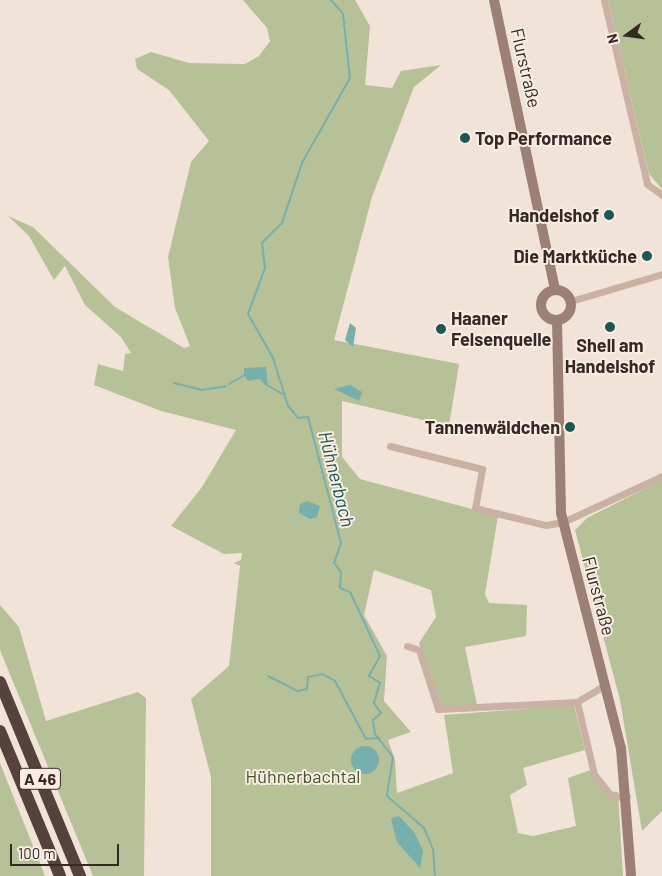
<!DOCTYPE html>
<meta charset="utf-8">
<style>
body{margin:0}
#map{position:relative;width:662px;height:876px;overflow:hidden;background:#f2e3d8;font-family:Barlow,sans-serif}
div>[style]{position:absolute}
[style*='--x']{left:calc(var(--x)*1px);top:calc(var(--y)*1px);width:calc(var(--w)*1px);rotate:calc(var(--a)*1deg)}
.green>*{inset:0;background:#b7c198}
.water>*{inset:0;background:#76afac}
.round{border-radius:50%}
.stream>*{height:2px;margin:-1px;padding:0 1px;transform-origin:1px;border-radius:1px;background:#76afac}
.street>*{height:7px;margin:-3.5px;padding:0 3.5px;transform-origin:3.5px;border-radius:3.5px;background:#cab1a4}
.secondary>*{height:10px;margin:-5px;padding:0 5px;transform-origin:5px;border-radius:5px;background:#9d8075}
.secondary>.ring{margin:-5px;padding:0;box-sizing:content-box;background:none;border:10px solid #9d8075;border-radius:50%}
.highway>*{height:12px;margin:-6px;padding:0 6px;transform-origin:6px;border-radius:6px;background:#56423c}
.dots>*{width:14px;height:14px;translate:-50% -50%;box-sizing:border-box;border:2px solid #f9ede4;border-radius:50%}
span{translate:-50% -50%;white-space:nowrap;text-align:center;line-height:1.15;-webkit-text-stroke:4px #f9ede4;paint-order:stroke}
.shield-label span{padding:1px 4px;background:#f9ede4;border:1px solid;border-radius:4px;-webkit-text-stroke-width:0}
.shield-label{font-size:16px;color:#352926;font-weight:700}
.street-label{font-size:18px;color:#352926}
.poi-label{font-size:18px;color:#352926;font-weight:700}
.left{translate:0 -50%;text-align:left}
.right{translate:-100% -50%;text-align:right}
.park-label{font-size:18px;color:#485429}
.water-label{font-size:19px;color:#1a5755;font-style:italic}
.north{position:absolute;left:602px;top:10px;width:50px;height:50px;-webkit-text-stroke:4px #f9ede4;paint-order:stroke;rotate:256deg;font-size:14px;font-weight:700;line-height:20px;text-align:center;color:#352926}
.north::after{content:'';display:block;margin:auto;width:18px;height:22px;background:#352926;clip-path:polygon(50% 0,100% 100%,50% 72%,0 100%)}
.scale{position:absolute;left:10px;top:844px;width:109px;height:22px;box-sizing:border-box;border:2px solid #352926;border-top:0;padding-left:6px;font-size:15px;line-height:18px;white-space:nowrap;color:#352926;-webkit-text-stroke:4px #f9ede4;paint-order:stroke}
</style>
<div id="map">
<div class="green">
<div style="clip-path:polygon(243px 0,355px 0,370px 26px,365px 85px,392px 88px,401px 71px,441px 65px,414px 87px,372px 197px,334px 340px,459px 364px,449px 426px,342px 401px,342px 457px,360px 479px,498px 516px,485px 594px,489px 603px,527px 605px,526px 636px,465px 647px,477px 705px,446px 708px,438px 704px,419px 643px,436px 617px,431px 590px,374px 570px,364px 615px,387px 656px,384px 701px,411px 732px,388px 740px,395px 760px,397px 793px,453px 773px,444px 715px,574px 705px,585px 750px,523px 768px,527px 785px,510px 795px,518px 833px,533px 836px,576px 826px,568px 778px,591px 770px,605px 791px,618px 792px,623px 876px,211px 876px,211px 777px,191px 699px,229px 666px,240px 566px,234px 563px,241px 560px,242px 553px,224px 554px,171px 526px,202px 487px,236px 430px,161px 411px,94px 385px,98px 364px,123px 371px,125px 354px,131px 353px,121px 337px,85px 305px,65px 266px,54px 280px,29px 236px,8px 216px,33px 227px,115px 307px,184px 348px,190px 346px,175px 308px,168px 257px,191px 162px,209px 141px,169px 90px,137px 69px,135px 59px,151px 52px,189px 63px,245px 64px,259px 56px,270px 41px,267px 28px)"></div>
<div style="clip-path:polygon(608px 0,662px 0,662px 189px,649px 174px)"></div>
<div style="clip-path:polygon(662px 480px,662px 811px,642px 831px,620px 700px,575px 530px,587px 518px)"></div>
<div style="clip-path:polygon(0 605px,19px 627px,46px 721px,138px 692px,146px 698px,144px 876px,93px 876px,0 650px)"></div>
<div style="clip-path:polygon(0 763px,45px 876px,0 876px)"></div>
</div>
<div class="water">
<div style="clip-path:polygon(350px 323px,356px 328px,353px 347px,345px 340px)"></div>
<div style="clip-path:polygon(266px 367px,268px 387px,259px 379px,248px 381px,244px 375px,244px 368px)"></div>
<div style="clip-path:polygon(350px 385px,362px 392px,359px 401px,334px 389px)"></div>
<div style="clip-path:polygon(307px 501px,320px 506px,317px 517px,310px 519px,299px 513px,300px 504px)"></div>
<div class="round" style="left:351px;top:746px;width:28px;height:28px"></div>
<div style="clip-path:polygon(399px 816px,414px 832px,423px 851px,420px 868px,397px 842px,391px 818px)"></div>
</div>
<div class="stream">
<div style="--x:331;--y:0;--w:18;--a:49"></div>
<div style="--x:343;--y:14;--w:64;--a:83.8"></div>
<div style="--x:350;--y:78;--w:98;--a:119.5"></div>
<div style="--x:302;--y:163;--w:63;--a:108.4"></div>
<div style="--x:282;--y:223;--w:28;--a:135"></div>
<div style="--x:262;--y:243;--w:25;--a:83"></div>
<div style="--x:265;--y:268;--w:49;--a:110.3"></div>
<div style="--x:248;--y:314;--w:51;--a:60.4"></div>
<div style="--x:273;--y:358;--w:50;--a:72.6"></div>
<div style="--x:288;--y:406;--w:16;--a:50"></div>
<div style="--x:298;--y:418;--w:10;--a:-6"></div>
<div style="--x:308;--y:417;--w:130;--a:75.3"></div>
<div style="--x:341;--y:543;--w:21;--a:109"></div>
<div style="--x:334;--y:563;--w:11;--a:52"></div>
<div style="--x:341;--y:572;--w:16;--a:94"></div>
<div style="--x:340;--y:588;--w:11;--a:22"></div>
<div style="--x:350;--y:592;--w:71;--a:64.9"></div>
<div style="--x:380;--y:656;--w:23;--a:119"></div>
<div style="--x:369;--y:676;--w:13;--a:32"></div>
<div style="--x:380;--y:683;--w:21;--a:107"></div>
<div style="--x:374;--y:703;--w:12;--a:55"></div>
<div style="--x:381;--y:713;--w:11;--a:139"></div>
<div style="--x:373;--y:720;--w:14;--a:82"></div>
<div style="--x:375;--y:734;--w:29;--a:52"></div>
<div style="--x:393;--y:757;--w:39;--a:99"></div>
<div style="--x:387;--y:796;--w:49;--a:40.9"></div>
<div style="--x:424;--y:828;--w:23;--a:67"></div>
<div style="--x:433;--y:849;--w:27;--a:86"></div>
<div style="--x:174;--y:383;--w:29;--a:14"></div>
<div style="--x:202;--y:390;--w:24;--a:-9"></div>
<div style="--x:229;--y:384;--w:20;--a:-30"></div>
<div style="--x:267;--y:385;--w:20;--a:30"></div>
<div style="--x:268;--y:676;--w:34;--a:27"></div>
<div style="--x:298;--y:691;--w:9;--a:-13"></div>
<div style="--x:307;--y:689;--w:12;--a:-85"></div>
<div style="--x:308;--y:677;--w:15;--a:-11"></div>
<div style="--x:323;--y:674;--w:14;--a:30"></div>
<div style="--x:335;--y:681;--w:66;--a:61.9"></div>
<div style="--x:366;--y:739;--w:13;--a:-4"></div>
</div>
<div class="street">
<div style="--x:604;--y:0;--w:189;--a:76.8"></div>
<div style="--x:647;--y:184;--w:19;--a:36"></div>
<div style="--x:571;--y:301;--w:95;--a:-16.5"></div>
<div style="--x:390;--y:446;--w:95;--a:14"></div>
<div style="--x:482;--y:469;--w:40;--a:100"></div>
<div style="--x:475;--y:508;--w:73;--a:13.5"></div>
<div style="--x:546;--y:525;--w:17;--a:-10"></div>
<div style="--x:563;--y:522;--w:109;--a:-24.9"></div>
<div style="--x:407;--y:646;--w:13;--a:18"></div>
<div style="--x:419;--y:650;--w:62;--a:72.1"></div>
<div style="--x:438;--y:709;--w:139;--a:-2.9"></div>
<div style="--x:605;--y:685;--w:33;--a:149"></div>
<div style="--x:577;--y:702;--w:74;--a:76.7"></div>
<div style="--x:594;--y:774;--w:29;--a:52"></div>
<div style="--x:612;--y:797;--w:15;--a:-4"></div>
</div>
<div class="secondary">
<div style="--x:494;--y:0;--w:296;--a:78.1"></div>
<div class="ring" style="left:541px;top:290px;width:20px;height:20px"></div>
<div style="--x:557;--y:321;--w:192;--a:88.8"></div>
<div style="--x:561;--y:513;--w:243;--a:75.7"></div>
<div style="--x:621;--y:748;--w:128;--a:85.5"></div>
</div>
<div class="highway">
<div style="--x:0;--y:682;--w:210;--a:67.6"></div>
<div style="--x:0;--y:731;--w:157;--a:67.5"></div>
</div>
<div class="dots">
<div style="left:465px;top:138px;background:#1a5755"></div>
<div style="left:609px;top:215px;background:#1a5755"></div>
<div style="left:647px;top:256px;background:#1a5755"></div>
<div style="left:610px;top:327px;background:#1a5755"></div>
<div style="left:441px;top:329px;background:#1a5755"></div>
<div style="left:570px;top:427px;background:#1a5755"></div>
</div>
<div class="shield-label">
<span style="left:40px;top:779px">A 46</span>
</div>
<div class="street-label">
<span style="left:526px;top:68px;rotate:77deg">Flurstraße</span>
<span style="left:599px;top:596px;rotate:75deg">Flurstraße</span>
</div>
<div class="poi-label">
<span class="left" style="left:475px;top:138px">Top Performance</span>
<span class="right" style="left:599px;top:215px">Handelshof</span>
<span class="right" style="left:637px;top:256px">Die Marktküche</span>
<span class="left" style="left:451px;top:329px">Haaner<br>Felsenquelle</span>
<span style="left:610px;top:356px">Shell am<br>Handelshof</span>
<span class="right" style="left:560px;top:427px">Tannenwäldchen</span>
</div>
<div class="park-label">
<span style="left:303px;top:776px">Hühnerbachtal</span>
</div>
<div class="water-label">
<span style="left:337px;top:479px;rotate:76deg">Hühnerbach</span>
</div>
<div class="north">N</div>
<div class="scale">100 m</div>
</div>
